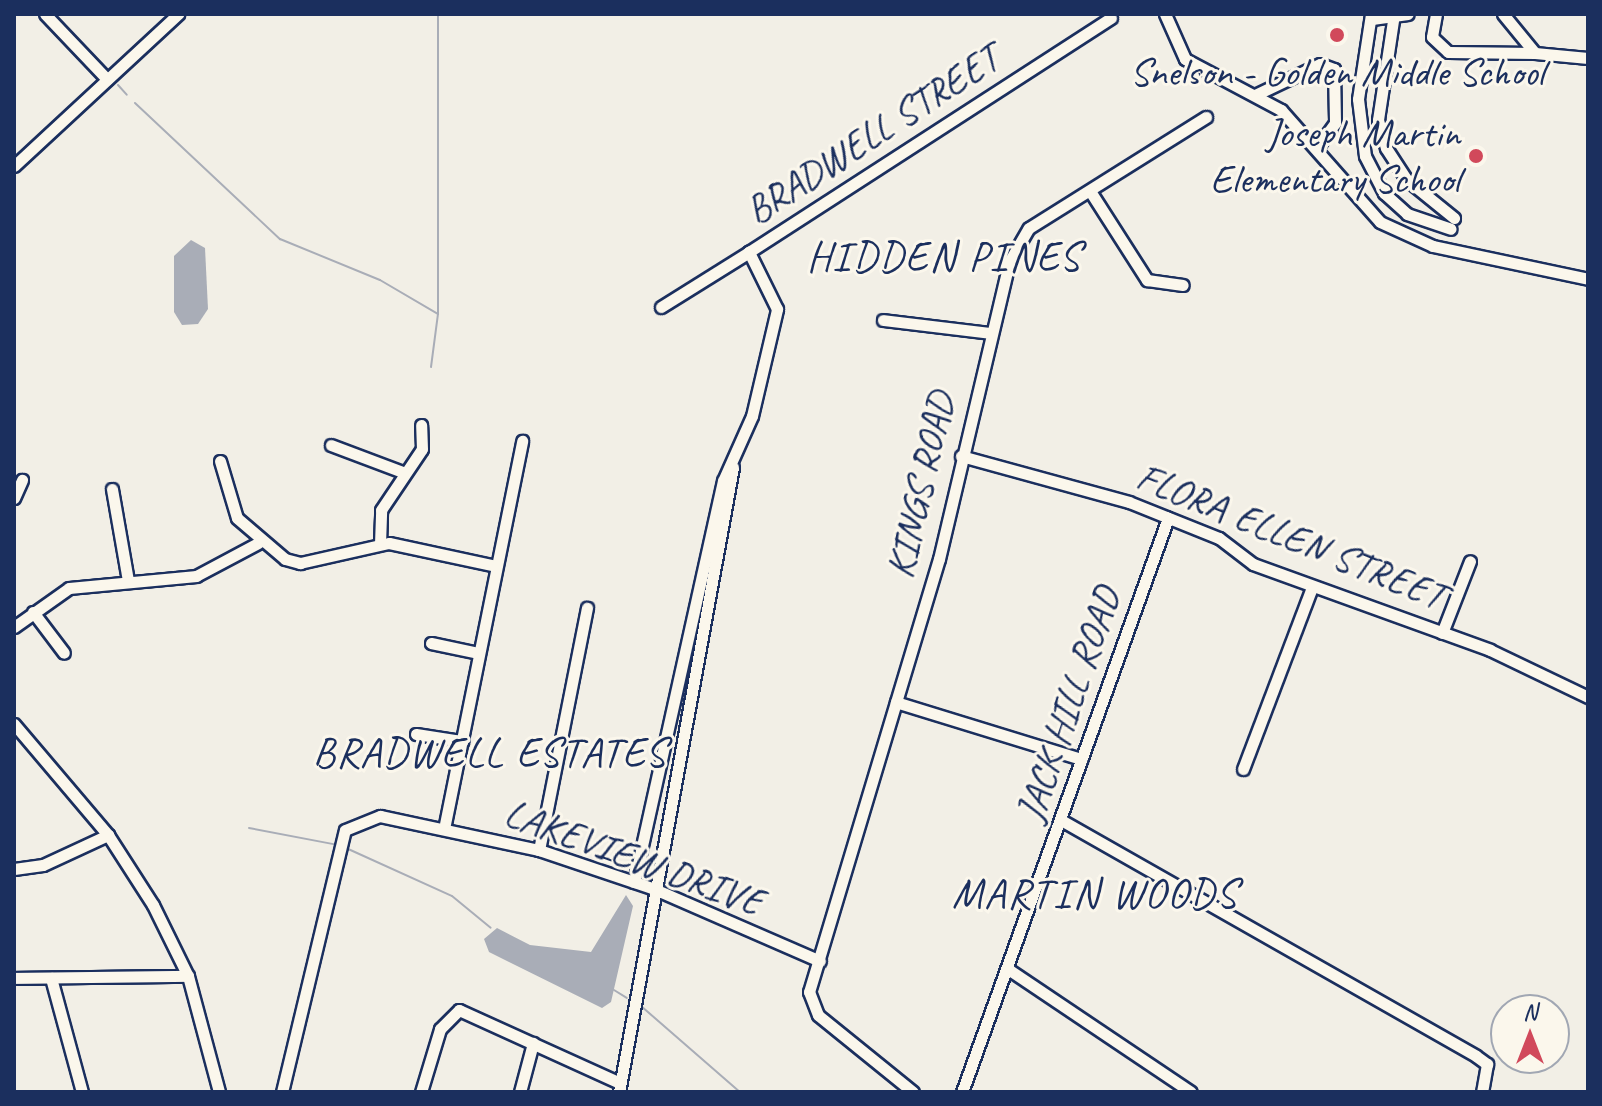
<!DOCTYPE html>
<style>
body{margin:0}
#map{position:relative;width:1602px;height:1106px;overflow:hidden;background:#f2efe6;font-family:Caveat,sans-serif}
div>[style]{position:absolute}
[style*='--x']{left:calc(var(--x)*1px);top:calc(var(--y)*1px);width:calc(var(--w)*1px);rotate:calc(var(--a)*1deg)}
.water>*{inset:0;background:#a9adb7}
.stream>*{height:2px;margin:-1px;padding:0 1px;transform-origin:1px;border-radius:1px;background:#a9adb7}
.roads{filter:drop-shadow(2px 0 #1b2f5e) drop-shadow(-2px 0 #1b2f5e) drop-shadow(0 2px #1b2f5e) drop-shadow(0 -2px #1b2f5e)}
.minor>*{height:11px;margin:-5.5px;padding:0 5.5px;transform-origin:5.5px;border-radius:5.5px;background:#fbf7ec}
.dots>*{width:22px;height:22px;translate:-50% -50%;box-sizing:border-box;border:4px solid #fbf7ec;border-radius:50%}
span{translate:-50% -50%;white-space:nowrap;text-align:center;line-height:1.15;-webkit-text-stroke:6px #fbf7ec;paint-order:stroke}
.poi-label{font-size:40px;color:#1b2f5e}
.right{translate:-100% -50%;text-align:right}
.street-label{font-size:40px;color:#1b2f5e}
.neighbourhood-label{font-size:42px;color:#1b2f5e;letter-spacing:2px}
.frame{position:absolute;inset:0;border:16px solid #1b2f5e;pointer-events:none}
.north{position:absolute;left:1490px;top:994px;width:80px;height:80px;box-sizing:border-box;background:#fbf7ec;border:2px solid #a1a7b3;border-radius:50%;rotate:0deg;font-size:22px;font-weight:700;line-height:32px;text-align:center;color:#1b2f5e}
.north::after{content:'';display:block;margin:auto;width:28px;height:36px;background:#d1495b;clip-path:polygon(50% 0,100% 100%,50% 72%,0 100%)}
</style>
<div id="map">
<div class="water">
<div style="clip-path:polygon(191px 240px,205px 248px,208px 309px,198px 324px,182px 325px,174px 312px,174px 256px)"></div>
<div style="clip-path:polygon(626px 895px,633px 906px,611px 1002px,602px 1008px,489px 952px,484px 939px,497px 928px,530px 945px,591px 952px)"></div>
</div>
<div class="stream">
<div style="--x:118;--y:85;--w:13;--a:48"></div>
<div style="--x:135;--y:103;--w:199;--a:43.2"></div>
<div style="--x:280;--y:239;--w:108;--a:22.3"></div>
<div style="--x:380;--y:280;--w:67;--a:30.4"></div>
<div style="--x:431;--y:367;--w:53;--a:-82.5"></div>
<div style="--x:438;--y:314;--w:300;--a:-90"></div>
<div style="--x:249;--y:828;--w:86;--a:10.8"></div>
<div style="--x:346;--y:848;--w:116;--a:24.4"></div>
<div style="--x:452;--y:896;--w:50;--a:39.4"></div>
<div style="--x:614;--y:990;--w:15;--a:32"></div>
<div style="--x:641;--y:1006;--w:131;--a:41"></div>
</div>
<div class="roads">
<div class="minor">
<div style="--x:45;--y:14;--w:90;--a:46.4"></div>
<div style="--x:1165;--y:14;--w:49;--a:66"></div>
<div style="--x:1185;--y:59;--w:109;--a:28"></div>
<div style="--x:1281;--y:110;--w:149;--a:48.5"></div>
<div style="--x:1380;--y:222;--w:58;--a:24.4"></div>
<div style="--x:1433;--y:246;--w:158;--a:12"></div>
<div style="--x:1371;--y:14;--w:86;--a:98.7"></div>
<div style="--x:1358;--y:99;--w:57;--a:83"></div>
<div style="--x:1365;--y:156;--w:42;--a:62.8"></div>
<div style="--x:1384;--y:193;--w:31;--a:42"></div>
<div style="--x:1407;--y:214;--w:46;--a:18.8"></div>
<div style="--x:1394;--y:14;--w:107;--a:98.6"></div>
<div style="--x:1378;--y:120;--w:29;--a:74"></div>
<div style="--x:1386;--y:148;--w:37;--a:57"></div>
<div style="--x:1406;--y:179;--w:62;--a:39.1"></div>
<div style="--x:1436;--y:14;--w:23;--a:100"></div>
<div style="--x:1432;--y:37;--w:22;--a:43"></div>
<div style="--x:1448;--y:52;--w:87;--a:0.7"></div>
<div style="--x:1503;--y:14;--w:50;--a:50.6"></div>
<div style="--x:1535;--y:53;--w:53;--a:5.4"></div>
<div style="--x:1372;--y:19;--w:36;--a:-8"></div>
<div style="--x:1255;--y:95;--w:72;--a:-25.5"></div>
<div style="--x:1320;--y:64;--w:15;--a:20"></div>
<div style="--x:1334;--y:69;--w:54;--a:88.9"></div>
<div style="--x:1335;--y:123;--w:32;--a:126"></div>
<div style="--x:14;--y:166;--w:224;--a:-42.8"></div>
<div style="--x:1090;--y:191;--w:106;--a:57.4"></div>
<div style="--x:1147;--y:280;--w:36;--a:8"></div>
<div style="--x:661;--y:307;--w:104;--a:-32"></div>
<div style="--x:883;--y:320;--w:108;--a:6.9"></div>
<div style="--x:331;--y:445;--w:77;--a:20.6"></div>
<div style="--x:961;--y:456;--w:174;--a:15.3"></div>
<div style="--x:1129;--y:502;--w:97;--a:21.8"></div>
<div style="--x:1219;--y:538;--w:43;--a:37.4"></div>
<div style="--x:1253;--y:564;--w:252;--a:19.9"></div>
<div style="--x:1490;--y:650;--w:109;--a:25.6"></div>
<div style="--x:220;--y:461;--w:59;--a:73.4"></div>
<div style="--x:237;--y:518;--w:63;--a:40.5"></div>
<div style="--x:285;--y:559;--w:16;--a:15"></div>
<div style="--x:300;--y:563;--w:91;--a:-12.7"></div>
<div style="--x:389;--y:543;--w:109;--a:12.1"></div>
<div style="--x:112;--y:489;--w:93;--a:80.1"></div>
<div style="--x:14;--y:498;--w:20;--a:-66"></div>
<div style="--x:380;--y:544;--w:34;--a:-88"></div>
<div style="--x:381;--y:510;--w:73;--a:-56.1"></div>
<div style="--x:422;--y:449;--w:24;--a:-92"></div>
<div style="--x:33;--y:612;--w:51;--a:52.9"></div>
<div style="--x:14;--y:627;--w:67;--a:-35.3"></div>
<div style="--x:69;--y:588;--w:128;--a:-5.4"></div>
<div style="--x:196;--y:576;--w:70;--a:-28"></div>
<div style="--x:1442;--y:633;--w:77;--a:-68.7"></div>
<div style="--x:431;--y:643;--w:49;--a:11.8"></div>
<div style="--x:896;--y:702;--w:194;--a:17.1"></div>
<div style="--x:14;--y:724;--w:145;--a:49.7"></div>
<div style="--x:108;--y:835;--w:83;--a:57.3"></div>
<div style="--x:153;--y:905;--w:79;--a:63.8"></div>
<div style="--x:188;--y:976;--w:120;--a:75"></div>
<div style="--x:416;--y:734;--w:47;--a:8.7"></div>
<div style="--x:1243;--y:769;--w:195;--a:-69.2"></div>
<div style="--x:1061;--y:820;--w:477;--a:29.6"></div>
<div style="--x:1476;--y:1056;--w:14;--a:36"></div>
<div style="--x:1487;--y:1064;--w:28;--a:100"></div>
<div style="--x:445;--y:824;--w:391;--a:-78.6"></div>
<div style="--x:539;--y:850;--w:247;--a:-78.8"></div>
<div style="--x:14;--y:869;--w:29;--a:-8"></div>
<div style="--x:43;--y:865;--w:72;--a:-24.8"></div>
<div style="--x:634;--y:882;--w:411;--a:-77.5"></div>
<div style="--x:723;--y:481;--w:71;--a:-66"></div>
<div style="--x:752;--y:416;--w:110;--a:-76.8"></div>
<div style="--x:777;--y:309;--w:64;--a:-116.2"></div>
<div style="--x:749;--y:252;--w:431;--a:-32.9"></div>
<div style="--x:1008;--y:969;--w:220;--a:33.9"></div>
<div style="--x:14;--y:978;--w:174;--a:-0.7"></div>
<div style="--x:51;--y:978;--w:118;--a:74.8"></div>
<div style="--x:282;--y:1092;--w:269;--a:-76.5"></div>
<div style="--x:345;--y:830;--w:38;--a:-22"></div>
<div style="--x:380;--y:816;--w:163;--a:12.1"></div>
<div style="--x:539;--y:850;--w:119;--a:18.6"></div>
<div style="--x:652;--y:888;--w:183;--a:23.5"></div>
<div style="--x:421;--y:1092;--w:66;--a:-73.2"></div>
<div style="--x:440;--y:1029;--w:27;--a:-45"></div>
<div style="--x:459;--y:1010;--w:177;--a:24.4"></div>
<div style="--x:520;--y:1092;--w:51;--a:-75.1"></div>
<div style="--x:619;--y:1092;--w:635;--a:-79.66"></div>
<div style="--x:913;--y:1092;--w:122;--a:-141"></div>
<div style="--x:818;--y:1015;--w:25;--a:-111"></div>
<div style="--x:809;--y:992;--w:452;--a:-73.3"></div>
<div style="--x:939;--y:559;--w:305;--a:-76.7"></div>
<div style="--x:1009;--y:262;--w:39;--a:-60"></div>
<div style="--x:1029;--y:228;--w:209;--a:-32.1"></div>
<div style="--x:962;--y:1092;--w:610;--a:-70.26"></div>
</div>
</div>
<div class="dots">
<div style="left:1337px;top:35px;background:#d1495b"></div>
<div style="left:1476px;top:156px;background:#d1495b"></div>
</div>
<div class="poi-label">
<span style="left:1337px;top:72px">Snelson - Golden Middle School</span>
<span class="right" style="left:1460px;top:156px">Joseph Martin<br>Elementary School</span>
</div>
<div class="street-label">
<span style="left:872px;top:134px;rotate:-33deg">BRADWELL STREET</span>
<span style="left:920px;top:485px;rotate:-77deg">KINGS ROAD</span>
<span style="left:1291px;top:536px;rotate:22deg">FLORA ELLEN STREET</span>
<span style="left:1068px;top:704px;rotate:-71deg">JACK HILL ROAD</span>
<span style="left:634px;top:857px;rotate:20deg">LAKEVIEW DRIVE</span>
</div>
<div class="neighbourhood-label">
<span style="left:944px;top:257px">HIDDEN PINES</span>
<span style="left:490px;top:753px">BRADWELL ESTATES</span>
<span style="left:1095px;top:894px">MARTIN WOODS</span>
</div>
<div class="frame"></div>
<div class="north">N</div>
</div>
